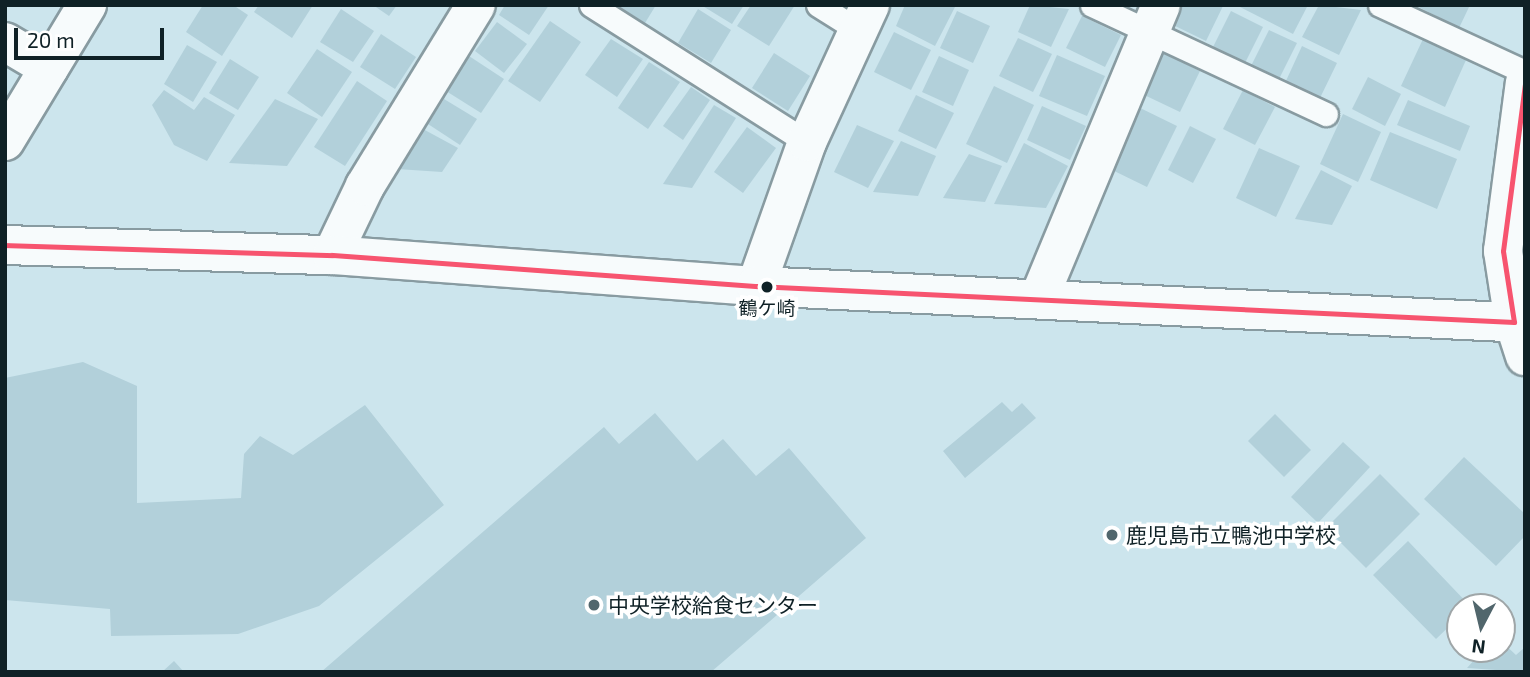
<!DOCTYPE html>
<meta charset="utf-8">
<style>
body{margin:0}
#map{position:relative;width:1530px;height:677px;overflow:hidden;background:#cce5ed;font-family:"Exo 2","Noto Sans JP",sans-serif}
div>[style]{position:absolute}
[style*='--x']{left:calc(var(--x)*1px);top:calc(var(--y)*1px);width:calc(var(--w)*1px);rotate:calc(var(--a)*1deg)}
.building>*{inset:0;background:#b2d0da}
.roads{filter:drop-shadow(2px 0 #889ba1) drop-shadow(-2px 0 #889ba1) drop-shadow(0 2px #889ba1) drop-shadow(0 -2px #889ba1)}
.service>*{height:23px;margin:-11.5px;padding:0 11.5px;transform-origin:11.5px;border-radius:11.5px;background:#f7fbfc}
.minor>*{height:38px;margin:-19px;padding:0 19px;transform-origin:19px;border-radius:19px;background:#f7fbfc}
.tertiary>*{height:38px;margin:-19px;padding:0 19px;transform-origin:19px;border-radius:19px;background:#f7fbfc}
.bus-1>*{height:5px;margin:-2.5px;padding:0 2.5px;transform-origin:2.5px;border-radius:2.5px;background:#f7546f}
.dots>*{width:19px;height:19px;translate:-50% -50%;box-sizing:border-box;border:4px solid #fff;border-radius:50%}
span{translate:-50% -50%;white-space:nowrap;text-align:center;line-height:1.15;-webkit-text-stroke:7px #fff;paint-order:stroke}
.bus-label{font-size:19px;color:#0f2126}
.poi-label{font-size:21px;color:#0f2126}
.left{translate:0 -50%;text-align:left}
.frame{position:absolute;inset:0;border:7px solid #0f2126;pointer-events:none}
.north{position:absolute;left:1446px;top:593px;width:70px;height:70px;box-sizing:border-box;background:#fff;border:2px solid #9fa6a8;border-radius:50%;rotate:187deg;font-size:19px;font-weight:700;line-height:28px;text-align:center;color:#0f2126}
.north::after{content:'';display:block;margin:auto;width:24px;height:32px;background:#51666c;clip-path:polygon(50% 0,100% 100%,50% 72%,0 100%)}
.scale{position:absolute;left:14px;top:28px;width:150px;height:32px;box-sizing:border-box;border:4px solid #0f2126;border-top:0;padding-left:9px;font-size:21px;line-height:24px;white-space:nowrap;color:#0f2126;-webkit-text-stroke:5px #fff;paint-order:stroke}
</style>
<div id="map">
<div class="building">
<div style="clip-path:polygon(203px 5px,233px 5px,248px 15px,222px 56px,186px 32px)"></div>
<div style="clip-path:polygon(259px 5px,313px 5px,292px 38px,254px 12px)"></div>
<div style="clip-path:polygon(373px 5px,397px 5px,389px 16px)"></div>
<div style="clip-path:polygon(505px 5px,549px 5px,529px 35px,499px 15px)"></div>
<div style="clip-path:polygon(617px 5px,656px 5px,645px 23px)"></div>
<div style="clip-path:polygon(701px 5px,744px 5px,732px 24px)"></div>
<div style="clip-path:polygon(751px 5px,795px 5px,769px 46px,737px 26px)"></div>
<div style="clip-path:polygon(905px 5px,955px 7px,935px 46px,896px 26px)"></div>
<div style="clip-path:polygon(1030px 5px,1069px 9px,1051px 47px,1018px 32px)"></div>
<div style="clip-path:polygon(1173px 5px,1221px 5px,1223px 6px,1206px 41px,1165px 21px)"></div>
<div style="clip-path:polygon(1236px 5px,1308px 5px,1293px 34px)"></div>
<div style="clip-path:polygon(1319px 5px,1361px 10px,1339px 55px,1302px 37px)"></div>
<div style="clip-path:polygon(1415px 5px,1470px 5px,1459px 28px)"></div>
<div style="clip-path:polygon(341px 9px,374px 31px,353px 62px,320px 42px)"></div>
<div style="clip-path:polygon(698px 9px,731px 30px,711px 63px,678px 43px)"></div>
<div style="clip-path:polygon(957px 11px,990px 26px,973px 63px,940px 48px)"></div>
<div style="clip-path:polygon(1231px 11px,1263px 27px,1244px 65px,1212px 49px)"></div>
<div style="clip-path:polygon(1082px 16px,1121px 35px,1105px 67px,1066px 48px)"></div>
<div style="clip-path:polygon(550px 21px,581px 42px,540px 102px,508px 81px)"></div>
<div style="clip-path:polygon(497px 22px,527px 44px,504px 73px,475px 51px)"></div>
<div style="clip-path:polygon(1269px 30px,1297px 43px,1279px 79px,1251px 66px)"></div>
<div style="clip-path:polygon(894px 32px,931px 50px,911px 90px,874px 72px)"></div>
<div style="clip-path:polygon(381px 34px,416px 57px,395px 89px,360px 67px)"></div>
<div style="clip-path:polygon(1018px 38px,1052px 54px,1033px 92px,999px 76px)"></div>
<div style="clip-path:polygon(611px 39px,643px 59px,617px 97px,585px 75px)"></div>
<div style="clip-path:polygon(1423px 39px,1466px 60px,1445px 107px,1401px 86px)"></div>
<div style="clip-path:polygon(187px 45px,217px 62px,193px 102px,164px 84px)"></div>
<div style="clip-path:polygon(1302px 46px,1337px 63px,1319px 100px,1285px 83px)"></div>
<div style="clip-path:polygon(317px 49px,352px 72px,322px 117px,287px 93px)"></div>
<div style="clip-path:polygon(1158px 50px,1200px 71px,1180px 112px,1138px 92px)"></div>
<div style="clip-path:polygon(774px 53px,810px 76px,788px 111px,752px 88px)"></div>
<div style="clip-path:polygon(1057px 55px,1105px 76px,1087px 116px,1039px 96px)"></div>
<div style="clip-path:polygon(469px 56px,504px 79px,481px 113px,446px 91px)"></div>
<div style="clip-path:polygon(939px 56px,969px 70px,953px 106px,922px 92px)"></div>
<div style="clip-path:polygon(230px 59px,259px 77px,238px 110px,209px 93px)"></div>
<div style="clip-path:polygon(649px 62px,680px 82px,648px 129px,618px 108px)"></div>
<div style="clip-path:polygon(1368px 77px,1401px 94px,1385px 126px,1352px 109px)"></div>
<div style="clip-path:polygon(357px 81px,387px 101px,345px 166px,314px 147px)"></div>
<div style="clip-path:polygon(994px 86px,1034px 105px,1007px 163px,966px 144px)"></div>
<div style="clip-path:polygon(691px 87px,710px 100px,683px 140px,663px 126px)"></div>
<div style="clip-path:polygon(164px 90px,194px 110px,204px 97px,235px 115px,207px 161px,174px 145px,152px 105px)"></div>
<div style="clip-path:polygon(1243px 90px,1275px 107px,1255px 145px,1223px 129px)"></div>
<div style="clip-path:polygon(916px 95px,954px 113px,936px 149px,898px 131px)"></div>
<div style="clip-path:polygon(275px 99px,318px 119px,287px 166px,229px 163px)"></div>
<div style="clip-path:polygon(444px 99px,477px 119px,460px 145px,428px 124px)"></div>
<div style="clip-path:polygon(1408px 100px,1470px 126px,1460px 151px,1397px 125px)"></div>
<div style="clip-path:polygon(714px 105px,736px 118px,692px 188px,663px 184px)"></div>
<div style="clip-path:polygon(1134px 105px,1177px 126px,1147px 187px,1104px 166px)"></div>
<div style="clip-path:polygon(1042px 106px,1086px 126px,1070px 160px,1027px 140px)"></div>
<div style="clip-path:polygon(1343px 114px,1381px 132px,1358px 182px,1320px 164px)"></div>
<div style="clip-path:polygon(857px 125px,894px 141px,868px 188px,834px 172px)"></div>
<div style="clip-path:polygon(1190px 126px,1216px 139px,1193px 183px,1168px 170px)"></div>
<div style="clip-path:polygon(747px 127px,776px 148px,743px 193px,714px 172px)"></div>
<div style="clip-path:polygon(423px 129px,458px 148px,442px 172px,397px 169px)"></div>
<div style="clip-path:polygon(1390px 132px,1457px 159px,1437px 209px,1370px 180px)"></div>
<div style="clip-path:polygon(901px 141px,936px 156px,918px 196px,873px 192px)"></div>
<div style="clip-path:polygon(1024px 143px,1068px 166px,1046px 208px,994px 204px)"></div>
<div style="clip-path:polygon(1259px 148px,1300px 166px,1276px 217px,1236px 198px)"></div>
<div style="clip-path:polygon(969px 154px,1002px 166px,985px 202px,943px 198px)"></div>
<div style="clip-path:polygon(1321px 170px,1352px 186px,1332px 225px,1295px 219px)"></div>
<div style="clip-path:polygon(83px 362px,137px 386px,137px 503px,241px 498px,244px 454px,260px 436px,293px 455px,365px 405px,444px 505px,319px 606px,238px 634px,111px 636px,110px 609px,5px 600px,5px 378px)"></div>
<div style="clip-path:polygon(1002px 402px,1012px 412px,1022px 403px,1036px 418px,965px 478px,943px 451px)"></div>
<div style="clip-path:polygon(655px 413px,697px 461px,723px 439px,756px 476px,789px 448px,866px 538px,711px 672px,321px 672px,604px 427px,619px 444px)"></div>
<div style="clip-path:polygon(1275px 414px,1311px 450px,1284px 477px,1248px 441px)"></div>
<div style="clip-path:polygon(1343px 442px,1370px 467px,1318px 523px,1291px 497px)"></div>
<div style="clip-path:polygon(1464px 457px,1525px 514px,1525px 536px,1496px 566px,1424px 499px)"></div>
<div style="clip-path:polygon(1380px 474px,1420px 514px,1366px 568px,1326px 528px)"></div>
<div style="clip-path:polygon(1408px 541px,1471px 607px,1460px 607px,1460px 616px,1436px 639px,1373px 575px)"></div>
<div style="clip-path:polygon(1502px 642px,1516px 655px,1525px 647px,1525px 672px,1467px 668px,1484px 649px,1502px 649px)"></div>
<div style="clip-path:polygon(174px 661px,184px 672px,162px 672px)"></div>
</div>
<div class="roads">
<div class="service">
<div style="--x:591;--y:5;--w:256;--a:32.4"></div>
<div style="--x:818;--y:5;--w:47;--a:32"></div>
<div style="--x:1092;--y:5;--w:258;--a:25"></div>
<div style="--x:1380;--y:5;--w:160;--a:24.8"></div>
</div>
<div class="minor">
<div style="--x:5;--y:42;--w:51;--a:30.6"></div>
<div style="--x:332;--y:255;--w:76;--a:-64.4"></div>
<div style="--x:365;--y:186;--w:212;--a:-58.5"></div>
<div style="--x:756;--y:286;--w:153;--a:-70.5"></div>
<div style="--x:807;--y:142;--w:151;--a:-65.3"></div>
<div style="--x:1039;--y:298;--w:317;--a:-67.4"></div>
<div style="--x:1514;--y:322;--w:72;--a:-98.8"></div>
<div style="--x:1503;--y:251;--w:170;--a:-82.6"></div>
</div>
<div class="tertiary">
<div style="--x:5;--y:141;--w:159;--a:-58.9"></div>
<div style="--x:5;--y:245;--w:327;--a:1.8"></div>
<div style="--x:332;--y:255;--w:425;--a:4.2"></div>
<div style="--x:756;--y:286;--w:770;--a:2.75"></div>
<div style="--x:1514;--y:322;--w:36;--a:72"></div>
</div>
</div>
<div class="bus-1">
<div style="--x:5;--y:245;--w:327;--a:1.8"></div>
<div style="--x:332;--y:255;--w:425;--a:4.2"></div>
<div style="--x:756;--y:286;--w:759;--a:2.72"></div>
<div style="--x:1514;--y:322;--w:72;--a:-98.8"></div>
<div style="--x:1503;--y:251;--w:168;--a:-82.5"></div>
</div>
<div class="dots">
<div style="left:767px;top:287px;background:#0f2126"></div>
<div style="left:1112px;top:535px;background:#51666c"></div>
<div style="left:594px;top:605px;background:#51666c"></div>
</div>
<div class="bus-label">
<span style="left:767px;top:308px">鶴ケ崎</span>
</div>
<div class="poi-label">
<span class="left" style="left:1126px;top:535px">鹿児島市立鴨池中学校</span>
<span class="left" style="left:608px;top:605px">中央学校給食センター</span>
</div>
<div class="frame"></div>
<div class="north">N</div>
<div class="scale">20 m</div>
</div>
